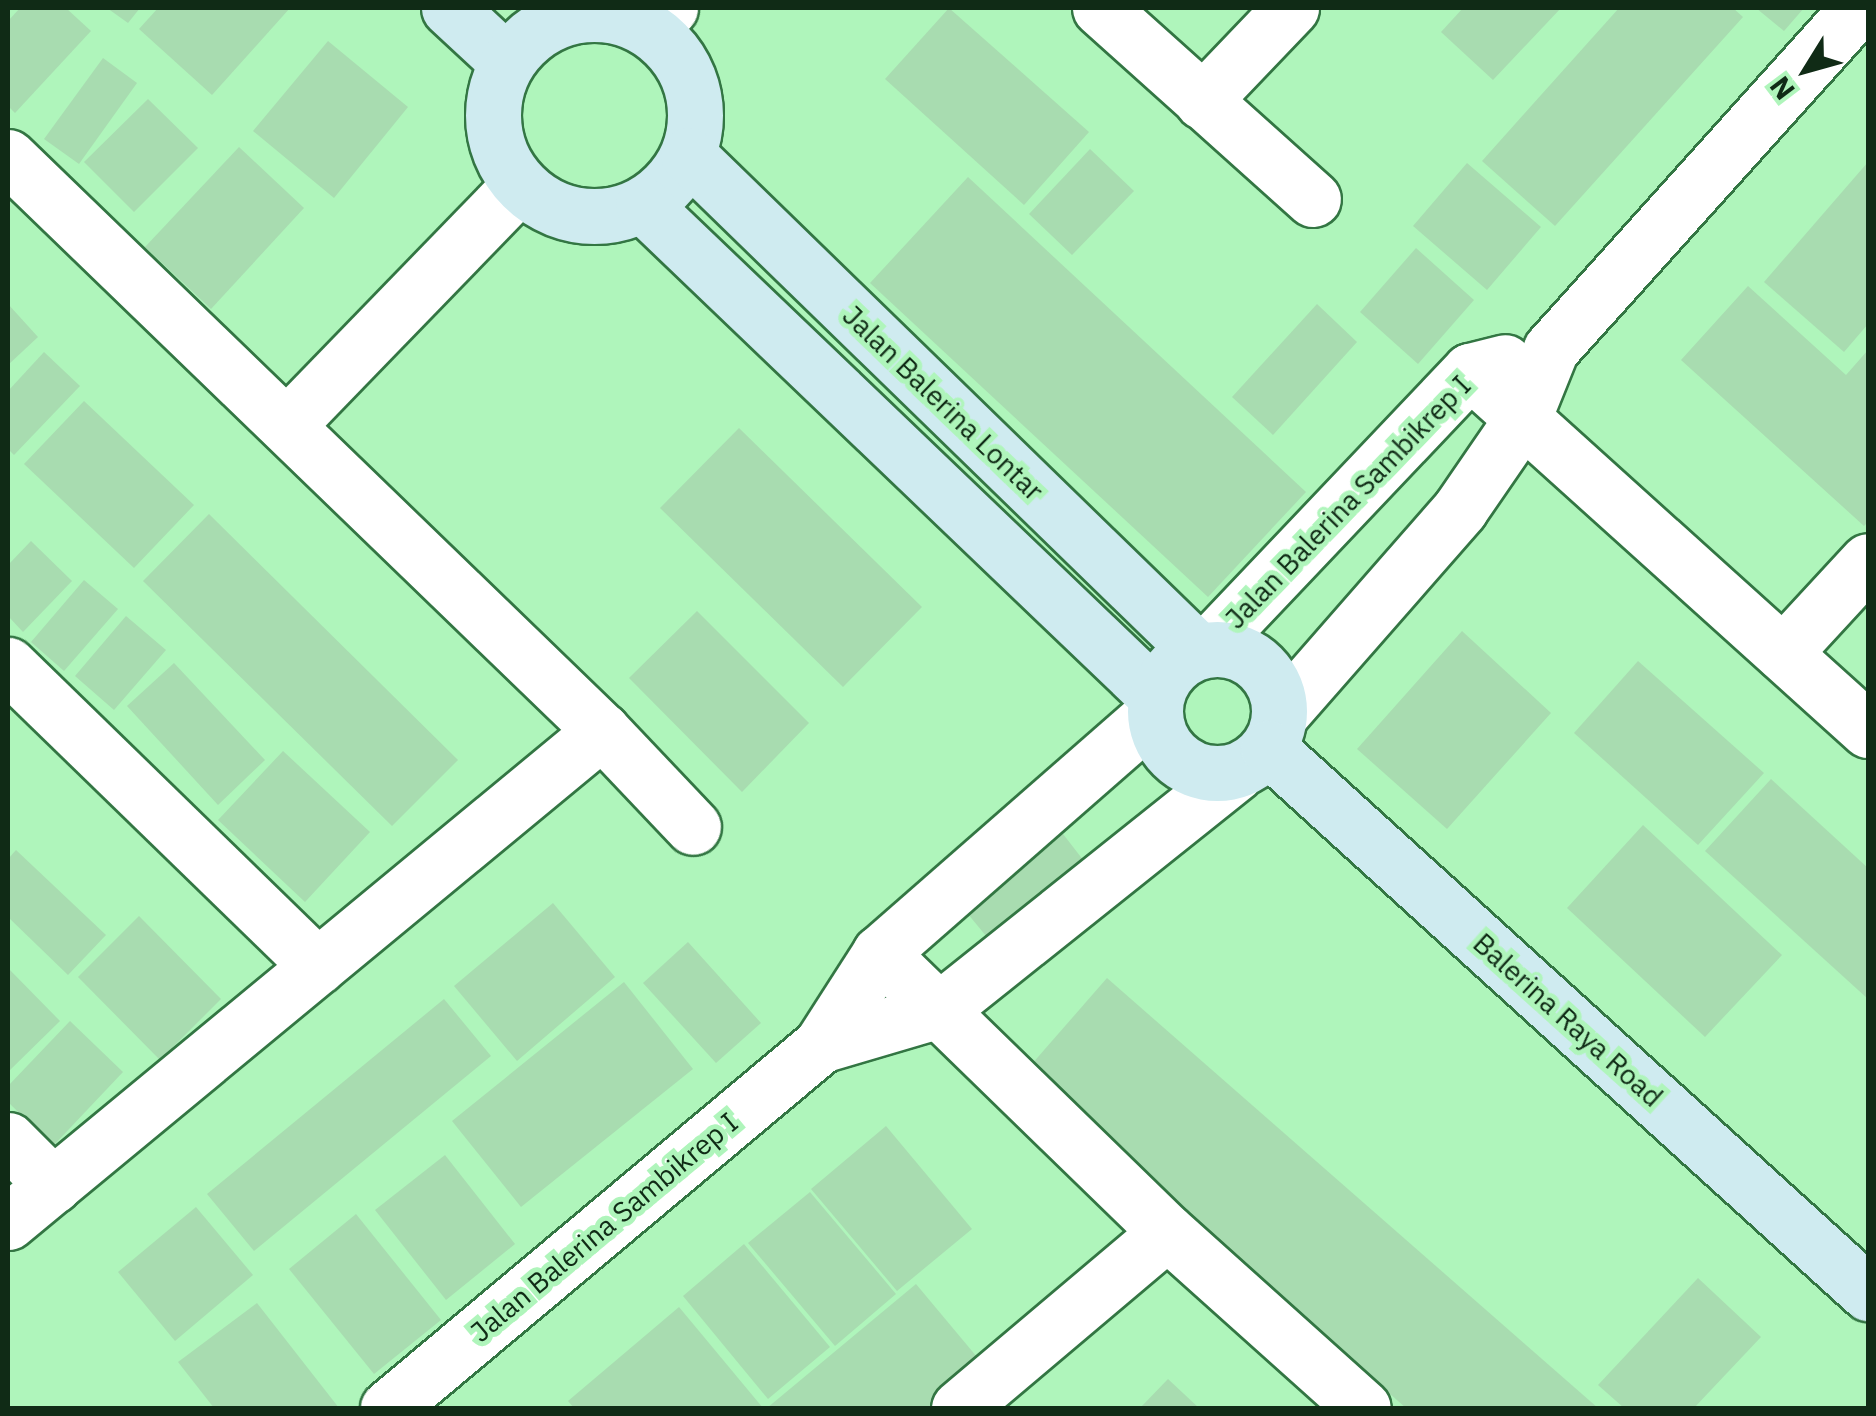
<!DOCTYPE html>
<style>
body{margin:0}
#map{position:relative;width:1876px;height:1416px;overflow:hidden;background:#aff5bb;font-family:"IBM Plex Sans",sans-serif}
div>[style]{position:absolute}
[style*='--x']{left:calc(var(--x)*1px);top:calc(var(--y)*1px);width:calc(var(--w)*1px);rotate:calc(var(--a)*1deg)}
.building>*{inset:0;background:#a8dcb0}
.roads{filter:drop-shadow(2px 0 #337643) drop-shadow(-2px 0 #337643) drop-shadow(0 2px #337643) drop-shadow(0 -2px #337643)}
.street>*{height:55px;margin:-27.5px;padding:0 27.5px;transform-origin:27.5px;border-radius:27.5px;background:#fff}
.secondary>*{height:55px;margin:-27.5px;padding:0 27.5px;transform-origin:27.5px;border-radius:27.5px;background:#cfebf0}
.secondary>.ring{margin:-27.5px;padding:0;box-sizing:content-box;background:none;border:55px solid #cfebf0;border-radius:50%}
span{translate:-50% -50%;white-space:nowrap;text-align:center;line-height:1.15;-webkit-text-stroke:10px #aff5bb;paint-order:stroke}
.street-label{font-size:28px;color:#102b16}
.frame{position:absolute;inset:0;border:10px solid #102b16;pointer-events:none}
.north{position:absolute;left:1756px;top:20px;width:100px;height:100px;-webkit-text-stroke:8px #aff5bb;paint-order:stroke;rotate:233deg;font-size:28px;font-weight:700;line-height:40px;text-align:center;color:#102b16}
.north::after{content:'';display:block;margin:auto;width:35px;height:45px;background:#102b16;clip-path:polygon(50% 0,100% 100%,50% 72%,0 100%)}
</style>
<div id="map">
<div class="building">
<div style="clip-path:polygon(20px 8px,66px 8px,91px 31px,15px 113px,8px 106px,8px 21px)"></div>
<div style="clip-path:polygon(107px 8px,140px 8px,128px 23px)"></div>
<div style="clip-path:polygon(158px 8px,290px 8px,212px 95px,139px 29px)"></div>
<div style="clip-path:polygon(949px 8px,1089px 132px,1024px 205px,885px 79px)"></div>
<div style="clip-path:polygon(1463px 8px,1561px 8px,1493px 80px,1441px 32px)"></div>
<div style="clip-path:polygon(1619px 8px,1733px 8px,1743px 17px,1555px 226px,1482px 161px)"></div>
<div style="clip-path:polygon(1756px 8px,1804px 8px,1784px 31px)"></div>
<div style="clip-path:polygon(328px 41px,408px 107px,334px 198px,253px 131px)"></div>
<div style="clip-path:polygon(103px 58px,137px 83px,79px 164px,44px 139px)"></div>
<div style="clip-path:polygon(148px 99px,198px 148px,134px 212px,84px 162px)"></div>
<div style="clip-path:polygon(239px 147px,304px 208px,211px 309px,145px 247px)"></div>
<div style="clip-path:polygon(1090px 149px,1134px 191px,1072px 255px,1029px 214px)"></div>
<div style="clip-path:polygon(1868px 162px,1868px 324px,1844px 352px,1764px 282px)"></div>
<div style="clip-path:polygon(1467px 163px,1541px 227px,1487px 290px,1413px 226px)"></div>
<div style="clip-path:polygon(968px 177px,1306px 492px,1208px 597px,870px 283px)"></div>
<div style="clip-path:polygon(1416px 248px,1474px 300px,1418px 364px,1360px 312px)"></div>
<div style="clip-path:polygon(1748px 286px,1846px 375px,1868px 350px,1868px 522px,1864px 526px,1681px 360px)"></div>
<div style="clip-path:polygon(8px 304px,38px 337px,8px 365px)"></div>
<div style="clip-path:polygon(1317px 304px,1357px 342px,1273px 435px,1232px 397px)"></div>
<div style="clip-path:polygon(44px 352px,80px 386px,14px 455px,8px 449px,8px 391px)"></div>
<div style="clip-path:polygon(84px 401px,194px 505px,134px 568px,24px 464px)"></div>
<div style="clip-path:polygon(739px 428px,922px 607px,843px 687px,660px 508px)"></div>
<div style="clip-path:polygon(209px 514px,458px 760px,392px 826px,143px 581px)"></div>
<div style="clip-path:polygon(31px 541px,72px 581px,23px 632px,8px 616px,8px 565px)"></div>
<div style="clip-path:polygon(84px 580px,118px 609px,64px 671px,31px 642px)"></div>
<div style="clip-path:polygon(697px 611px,809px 723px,742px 792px,629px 678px)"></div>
<div style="clip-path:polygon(126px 616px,166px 650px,114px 710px,75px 676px)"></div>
<div style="clip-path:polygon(1462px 631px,1551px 713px,1447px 829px,1357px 749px)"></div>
<div style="clip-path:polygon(1638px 661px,1764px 773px,1698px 845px,1574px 733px)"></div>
<div style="clip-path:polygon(174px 663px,265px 760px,218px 805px,127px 706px)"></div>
<div style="clip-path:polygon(283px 751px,370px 832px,305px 902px,218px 820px)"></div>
<div style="clip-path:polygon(1771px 779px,1868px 868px,1868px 999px,1705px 851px)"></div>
<div style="clip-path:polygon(1643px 825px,1782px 955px,1705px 1037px,1567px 908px)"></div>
<div style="clip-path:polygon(1060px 830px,1087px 865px,991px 942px,963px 908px)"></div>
<div style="clip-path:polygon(16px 850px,106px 935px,68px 975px,8px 917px,8px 859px)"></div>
<div style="clip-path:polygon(553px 903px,615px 977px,517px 1061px,454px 986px)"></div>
<div style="clip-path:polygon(139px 916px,221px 999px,160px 1060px,78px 977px)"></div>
<div style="clip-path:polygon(688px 942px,761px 1023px,716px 1063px,643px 983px)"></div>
<div style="clip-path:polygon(8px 968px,60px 1021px,8px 1072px)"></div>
<div style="clip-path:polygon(1107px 978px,1598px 1408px,1406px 1408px,1024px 1073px)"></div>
<div style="clip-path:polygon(624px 982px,693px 1069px,521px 1207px,452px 1121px)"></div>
<div style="clip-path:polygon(444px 999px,491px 1056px,254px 1251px,207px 1194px)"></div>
<div style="clip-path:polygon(70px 1021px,123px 1072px,53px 1146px,8px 1102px,8px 1086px)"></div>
<div style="clip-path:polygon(886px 1126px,972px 1229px,897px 1291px,811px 1189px)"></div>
<div style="clip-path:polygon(445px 1155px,515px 1244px,446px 1300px,375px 1210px)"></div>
<div style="clip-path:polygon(810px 1192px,896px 1294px,835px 1346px,748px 1243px)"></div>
<div style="clip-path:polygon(196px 1207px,253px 1275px,175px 1341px,118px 1272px)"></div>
<div style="clip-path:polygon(356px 1214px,441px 1320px,374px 1374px,289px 1269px)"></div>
<div style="clip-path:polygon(744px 1244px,830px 1347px,768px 1399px,683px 1296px)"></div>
<div style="clip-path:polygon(1698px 1278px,1761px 1337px,1694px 1408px,1624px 1408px,1598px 1385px)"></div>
<div style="clip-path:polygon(916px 1284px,987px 1369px,939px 1408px,767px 1408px)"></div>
<div style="clip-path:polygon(257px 1303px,339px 1408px,214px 1408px,178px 1362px)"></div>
<div style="clip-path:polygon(679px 1307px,763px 1408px,574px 1408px,568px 1401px)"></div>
<div style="clip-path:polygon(1168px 1379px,1199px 1408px,1140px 1408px)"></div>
</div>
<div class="roads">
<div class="street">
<div style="--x:1100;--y:8;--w:286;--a:41.9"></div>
<div style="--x:650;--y:30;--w:30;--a:-48"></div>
<div style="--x:1202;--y:101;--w:129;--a:-46.3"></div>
<div style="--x:8;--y:157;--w:826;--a:44.02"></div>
<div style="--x:602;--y:731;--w:132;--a:46.5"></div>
<div style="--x:1470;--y:371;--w:536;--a:42.05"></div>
<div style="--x:288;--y:424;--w:333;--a:-45.9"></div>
<div style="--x:1207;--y:648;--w:382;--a:-46.5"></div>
<div style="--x:1470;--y:371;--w:36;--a:-14"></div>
<div style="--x:1783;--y:653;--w:125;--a:-47.3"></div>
<div style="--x:8;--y:665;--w:432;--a:44.2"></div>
<div style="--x:1279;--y:716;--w:275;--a:-48.8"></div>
<div style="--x:1460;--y:509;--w:113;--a:-55.5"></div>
<div style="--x:1524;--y:416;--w:72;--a:-68.1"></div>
<div style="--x:1551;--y:349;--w:459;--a:-48"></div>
<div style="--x:880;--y:953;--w:400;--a:44.2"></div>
<div style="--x:1167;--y:1232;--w:263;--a:41.9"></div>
<div style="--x:821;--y:1045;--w:123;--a:-16.5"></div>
<div style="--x:939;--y:1010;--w:381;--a:-38.6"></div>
<div style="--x:8;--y:1140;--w:64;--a:45"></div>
<div style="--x:8;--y:1222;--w:771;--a:-39.58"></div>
<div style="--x:388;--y:1408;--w:565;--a:-39.97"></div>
<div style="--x:821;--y:1045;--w:109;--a:-57.3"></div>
<div style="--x:880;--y:953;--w:364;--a:-41.2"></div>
<div style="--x:959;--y:1408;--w:272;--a:-40.2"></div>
</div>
<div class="secondary">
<div style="--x:449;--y:8;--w:78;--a:42.9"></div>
<div class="ring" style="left:493px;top:14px;width:147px;height:147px"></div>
<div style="--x:688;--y:155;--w:711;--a:44.2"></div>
<div style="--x:643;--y:205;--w:710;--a:43.74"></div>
<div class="ring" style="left:1155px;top:649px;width:69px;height:69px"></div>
<div style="--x:1268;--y:748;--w:811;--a:42.25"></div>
</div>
</div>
<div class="street-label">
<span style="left:943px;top:403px;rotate:44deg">Jalan Balerina Lontar</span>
<span style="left:1348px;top:502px;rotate:-46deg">Jalan Balerina Sambikrep I</span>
<span style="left:1568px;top:1020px;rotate:42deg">Balerina Raya Road</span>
<span style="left:604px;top:1227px;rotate:-40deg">Jalan Balerina Sambikrep I</span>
</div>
<div class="frame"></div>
<div class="north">N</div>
</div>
